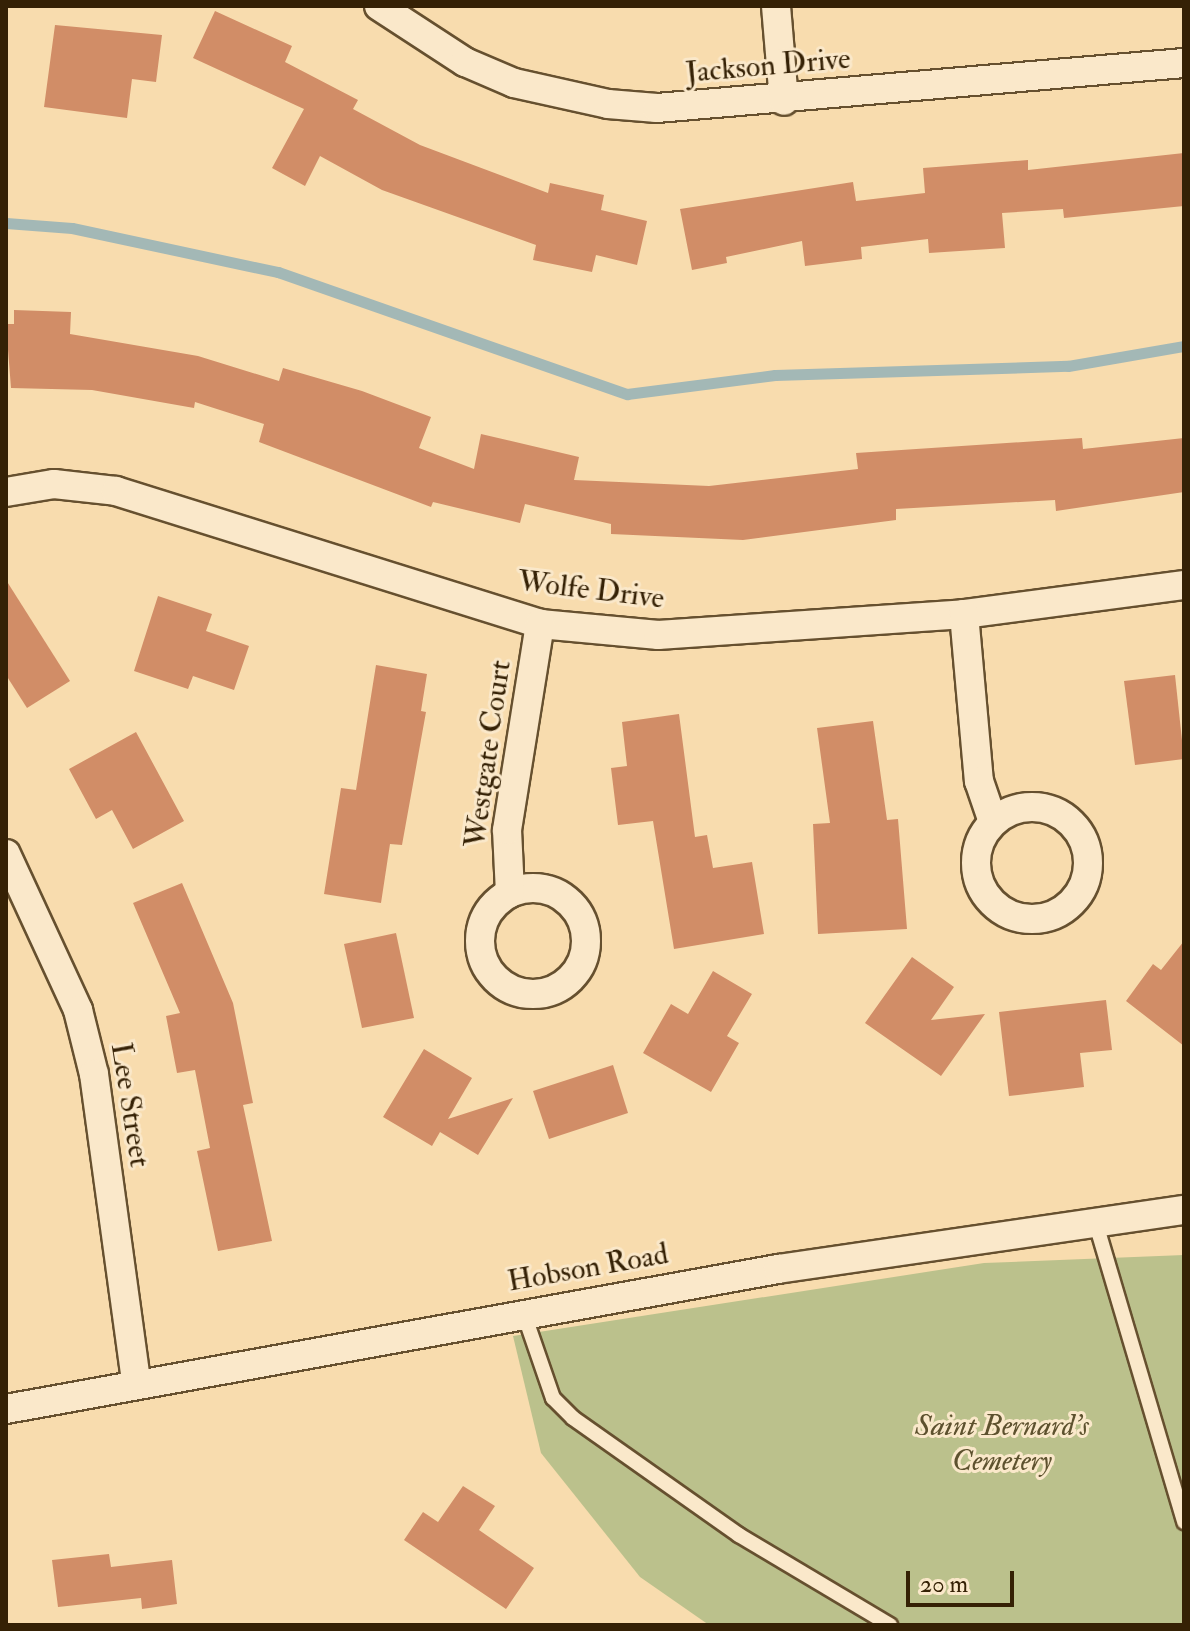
<!DOCTYPE html>
<style>
body{margin:0}
#map{position:relative;width:1190px;height:1631px;overflow:hidden;background:#f8dcae;font-family:"IM FELL Double Pica",serif}
div>[style]{position:absolute}
[style*='--x']{left:calc(var(--x)*1px);top:calc(var(--y)*1px);width:calc(var(--w)*1px);rotate:calc(var(--a)*1deg)}
.green>*{inset:0;background:#bbc18c}
.stream>*{height:11px;margin:-5.5px;padding:0 5.5px;transform-origin:5.5px;border-radius:5.5px;background:#a3b8b6}
.building>*{inset:0;background:#d18d67}
.roads{filter:drop-shadow(2px 0 #66502f) drop-shadow(-2px 0 #66502f) drop-shadow(0 2px #66502f) drop-shadow(0 -2px #66502f)}
.lane>*{height:14px;margin:-7px;padding:0 7px;transform-origin:7px;border-radius:7px;background:#fae8ca}
.street>*{height:28px;margin:-14px;padding:0 14px;transform-origin:14px;border-radius:14px;background:#fae8ca}
.street>.ring{margin:-14px;padding:0;box-sizing:content-box;background:none;border:28px solid #fae8ca;border-radius:50%}
span{translate:-50% -50%;white-space:nowrap;text-align:center;line-height:1.15;-webkit-text-stroke:6px #fae8ca;paint-order:stroke}
.street-label{font-size:30px;color:#352105}
.park-label{font-size:30px;color:#5d512e;font-style:italic}
.frame{position:absolute;inset:0;border:8px solid #352105;pointer-events:none}
.scale{position:absolute;left:906px;top:1571px;width:108px;height:36px;box-sizing:border-box;border:4px solid #352105;border-top:0;padding-left:10px;font-size:24px;line-height:28px;white-space:nowrap;color:#352105;-webkit-text-stroke:6px #fae8ca;paint-order:stroke}
</style>
<div id="map">
<div class="green">
<div style="clip-path:polygon(1184px 1255px,1184px 1625px,709px 1625px,640px 1577px,541px 1453px,513px 1336px,984px 1263px)"></div>
</div>
<div class="stream">
<div style="--x:6;--y:223;--w:66;--a:4.3"></div>
<div style="--x:72;--y:228;--w:211;--a:12.1"></div>
<div style="--x:278;--y:272;--w:370;--a:19.3"></div>
<div style="--x:627;--y:394;--w:149;--a:-7.3"></div>
<div style="--x:775;--y:375;--w:293;--a:-1.8"></div>
<div style="--x:1068;--y:366;--w:118;--a:-9.8"></div>
</div>
<div class="building">
<div style="clip-path:polygon(215px 11px,292px 46px,285px 62px,358px 100px,353px 109px,420px 145px,548px 193px,550px 183px,604px 195px,601px 210px,647px 221px,637px 265px,596px 255px,592px 272px,533px 260px,536px 245px,382px 190px,320px 156px,305px 186px,272px 168px,304px 109px,193px 58px)"></div>
<div style="clip-path:polygon(55px 25px,162px 35px,156px 82px,132px 79px,127px 118px,44px 107px)"></div>
<div style="clip-path:polygon(1184px 153px,1184px 206px,1064px 218px,1063px 209px,1002px 213px,1005px 248px,929px 253px,928px 239px,861px 247px,862px 259px,805px 266px,802px 241px,726px 257px,727px 263px,692px 270px,680px 209px,853px 182px,856px 201px,925px 193px,923px 168px,1028px 160px,1028px 170px)"></div>
<div style="clip-path:polygon(14px 310px,71px 312px,70px 334px,198px 356px,279px 381px,283px 368px,362px 391px,431px 417px,419px 448px,474px 469px,481px 434px,579px 457px,574px 480px,709px 486px,858px 469px,856px 453px,1082px 438px,1083px 449px,1184px 438px,1184px 492px,1056px 511px,1055px 500px,896px 509px,896px 520px,743px 540px,611px 534px,611px 524px,525px 504px,520px 523px,433px 502px,431px 507px,259px 442px,264px 424px,195px 402px,194px 408px,92px 390px,11px 388px,6px 324px,14px 324px)"></div>
<div style="clip-path:polygon(6px 580px,70px 681px,27px 708px,6px 675px)"></div>
<div style="clip-path:polygon(158px 596px,212px 614px,206px 631px,249px 646px,234px 690px,193px 676px,188px 689px,134px 671px)"></div>
<div style="clip-path:polygon(376px 665px,427px 674px,421px 711px,426px 712px,402px 845px,390px 844px,381px 903px,324px 894px,341px 788px,356px 790px)"></div>
<div style="clip-path:polygon(1175px 675px,1184px 759px,1135px 765px,1124px 681px)"></div>
<div style="clip-path:polygon(679px 714px,695px 837px,707px 835px,713px 868px,752px 862px,764px 934px,674px 949px,653px 821px,618px 825px,611px 768px,627px 766px,622px 722px)"></div>
<div style="clip-path:polygon(873px 721px,887px 820px,898px 819px,907px 929px,818px 934px,813px 824px,830px 823px,817px 728px)"></div>
<div style="clip-path:polygon(136px 732px,184px 821px,133px 849px,112px 810px,96px 819px,69px 769px)"></div>
<div style="clip-path:polygon(182px 883px,233px 1003px,253px 1103px,243px 1105px,272px 1241px,218px 1251px,197px 1151px,210px 1148px,195px 1070px,177px 1073px,166px 1016px,180px 1013px,133px 903px)"></div>
<div style="clip-path:polygon(396px 933px,414px 1018px,362px 1028px,344px 944px)"></div>
<div style="clip-path:polygon(1184px 941px,1184px 1046px,1126px 1001px,1153px 964px,1161px 970px)"></div>
<div style="clip-path:polygon(912px 957px,954px 987px,931px 1020px,985px 1014px,941px 1076px,865px 1023px)"></div>
<div style="clip-path:polygon(713px 971px,752px 994px,727px 1036px,739px 1043px,711px 1092px,643px 1053px,671px 1004px,688px 1014px)"></div>
<div style="clip-path:polygon(1106px 1000px,1112px 1050px,1080px 1053px,1084px 1087px,1009px 1096px,999px 1012px)"></div>
<div style="clip-path:polygon(424px 1049px,472px 1078px,448px 1119px,513px 1098px,478px 1155px,440px 1132px,432px 1146px,383px 1117px)"></div>
<div style="clip-path:polygon(613px 1065px,628px 1113px,549px 1139px,533px 1091px)"></div>
<div style="clip-path:polygon(463px 1486px,495px 1506px,479px 1530px,534px 1568px,506px 1609px,404px 1540px,423px 1512px,438px 1522px)"></div>
<div style="clip-path:polygon(109px 1554px,111px 1567px,172px 1560px,177px 1604px,142px 1609px,141px 1598px,58px 1607px,52px 1560px)"></div>
</div>
<div class="roads">
<div class="lane">
<div style="--x:1096;--y:1224;--w:311;--a:73.5"></div>
<div style="--x:524;--y:1314;--w:89;--a:71"></div>
<div style="--x:553;--y:1398;--w:28;--a:45"></div>
<div style="--x:573;--y:1418;--w:203;--a:35.2"></div>
<div style="--x:739;--y:1535;--w:176;--a:30.8"></div>
</div>
<div class="street">
<div style="--x:379;--y:6;--w:103;--a:33.1"></div>
<div style="--x:465;--y:62;--w:53;--a:23.2"></div>
<div style="--x:514;--y:83;--w:96;--a:12.6"></div>
<div style="--x:608;--y:104;--w:49;--a:4.7"></div>
<div style="--x:657;--y:108;--w:529;--a:-4.88"></div>
<div style="--x:776;--y:6;--w:95;--a:85.2"></div>
<div style="--x:6;--y:492;--w:49;--a:-9.5"></div>
<div style="--x:54;--y:484;--w:62;--a:6.4"></div>
<div style="--x:116;--y:491;--w:444;--a:17.4"></div>
<div style="--x:540;--y:624;--w:119;--a:5.3"></div>
<div style="--x:658;--y:635;--w:307;--a:-3.9"></div>
<div style="--x:964;--y:614;--w:222;--a:-7.5"></div>
<div style="--x:964;--y:614;--w:168;--a:84.9"></div>
<div style="--x:979;--y:781;--w:43;--a:71.1"></div>
<div class="ring" style="left:976px;top:807px;width:84px;height:84px"></div>
<div style="--x:6;--y:854;--w:172;--a:65.2"></div>
<div style="--x:78;--y:1010;--w:66;--a:76"></div>
<div style="--x:94;--y:1074;--w:311;--a:82.2"></div>
<div class="ring" style="left:480px;top:888px;width:78px;height:78px"></div>
<div style="--x:510;--y:893;--w:63;--a:-92.7"></div>
<div style="--x:507;--y:830;--w:209;--a:-80.9"></div>
<div style="--x:6;--y:1409;--w:785;--a:-10.28"></div>
<div style="--x:778;--y:1269;--w:410;--a:-8.3"></div>
</div>
</div>
<div class="street-label">
<span style="left:768px;top:66px;rotate:-5deg">Jackson Drive</span>
<span style="left:591px;top:590px;rotate:7deg">Wolfe Drive</span>
<span style="left:488px;top:754px;rotate:-82deg">Westgate Court</span>
<span style="left:130px;top:1105px;rotate:81deg">Lee Street</span>
<span style="left:588px;top:1268px;rotate:-10deg">Hobson Road</span>
</div>
<div class="park-label">
<span style="left:1002px;top:1443px">Saint Bernard's<br>Cemetery</span>
</div>
<div class="frame"></div>
<div class="scale">20 m</div>
</div>
